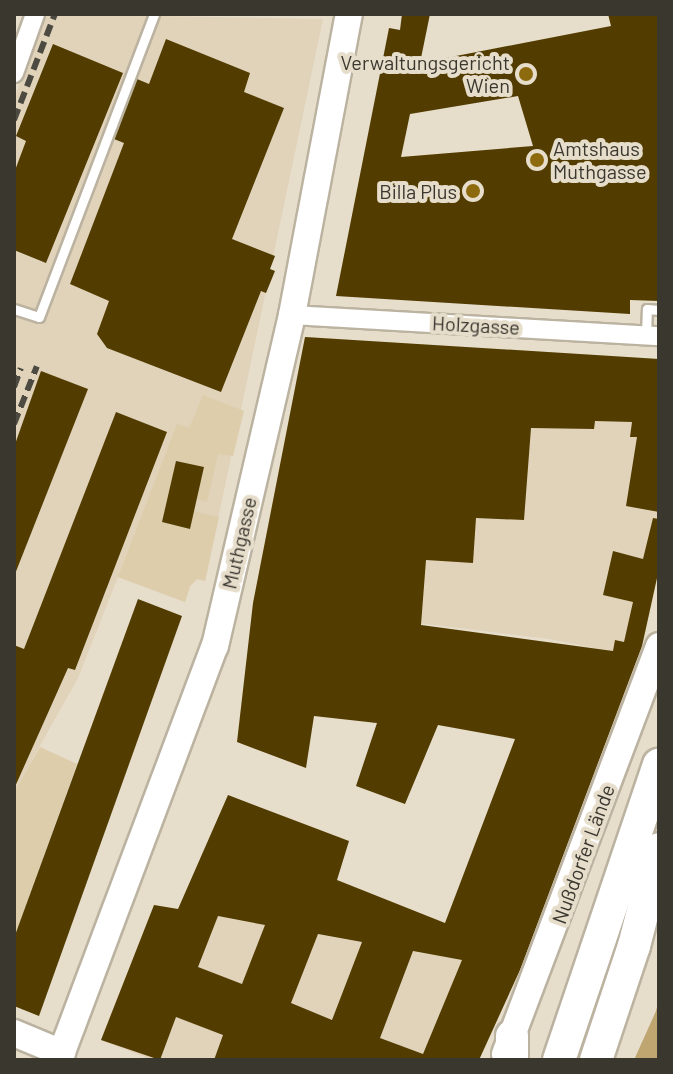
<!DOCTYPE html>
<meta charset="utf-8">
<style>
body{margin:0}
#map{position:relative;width:673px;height:1074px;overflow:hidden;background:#e6ddcb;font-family:Barlow,sans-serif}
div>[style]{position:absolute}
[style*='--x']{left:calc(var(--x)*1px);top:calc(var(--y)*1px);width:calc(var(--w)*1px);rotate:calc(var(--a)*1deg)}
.built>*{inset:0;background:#e0d3ba}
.green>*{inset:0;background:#ddcdab}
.water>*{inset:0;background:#bfa56f}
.building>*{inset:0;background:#523c00}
.roads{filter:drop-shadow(2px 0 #bbb2a0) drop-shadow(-2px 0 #bbb2a0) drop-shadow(0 2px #bbb2a0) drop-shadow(0 -2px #bbb2a0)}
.lane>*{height:9px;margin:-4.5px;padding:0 4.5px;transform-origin:4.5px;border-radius:4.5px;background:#fff}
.street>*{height:18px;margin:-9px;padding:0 9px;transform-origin:9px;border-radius:9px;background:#fff}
.secondary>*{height:26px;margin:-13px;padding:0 13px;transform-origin:13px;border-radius:13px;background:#fff}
.highway>*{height:32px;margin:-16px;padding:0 16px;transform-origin:16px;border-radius:16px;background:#fff}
.rail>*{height:6px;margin-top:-3px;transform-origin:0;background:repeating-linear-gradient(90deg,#4d4a41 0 12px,transparent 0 18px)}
.dots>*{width:22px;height:22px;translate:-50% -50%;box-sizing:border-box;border:4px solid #e6ddcb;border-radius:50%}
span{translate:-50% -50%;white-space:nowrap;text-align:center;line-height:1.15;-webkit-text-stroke:8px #e6ddcb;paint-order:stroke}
.poi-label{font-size:20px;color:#3a372f}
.right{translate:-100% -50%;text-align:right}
.left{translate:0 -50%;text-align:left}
.street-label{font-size:20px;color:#3a372f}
.frame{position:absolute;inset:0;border:16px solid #3a372f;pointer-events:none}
</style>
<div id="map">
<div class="built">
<div style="clip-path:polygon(45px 14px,323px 19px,205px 581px,197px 579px,190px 586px,185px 602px,118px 577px,78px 678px,14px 792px,14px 99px)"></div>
<div style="clip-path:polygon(305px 337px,659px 359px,659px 569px,640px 657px,549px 639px,253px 603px)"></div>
<div style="clip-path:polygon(154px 905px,517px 970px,479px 1060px,152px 1060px,101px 1040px)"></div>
</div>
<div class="green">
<div style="clip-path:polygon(203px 395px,244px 411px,233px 456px,218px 454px,207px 502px,197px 499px,204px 467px,176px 461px,162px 522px,189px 529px,194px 511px,219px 517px,205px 581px,197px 579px,190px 586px,185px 602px,118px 577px,177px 424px,189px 428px)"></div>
<div style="clip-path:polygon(40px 747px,77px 764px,14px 938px,14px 792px)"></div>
</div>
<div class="water">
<div style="clip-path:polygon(659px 999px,659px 1060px,634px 1060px,656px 1011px)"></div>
</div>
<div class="building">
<div style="clip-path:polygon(evenodd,402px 14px,430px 14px,420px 63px,611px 26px,608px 14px,659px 14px,659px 301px,630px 300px,630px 314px,336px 296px,389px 28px,400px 30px,402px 14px,518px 96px,533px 146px,401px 157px,410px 114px,518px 96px)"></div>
<div style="clip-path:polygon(166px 39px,250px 73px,244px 92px,284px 108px,232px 239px,275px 256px,270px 269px,275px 271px,266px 293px,261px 291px,221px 392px,107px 348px,97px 334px,109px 301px,70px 284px,124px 143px,114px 139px,137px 79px,149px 84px)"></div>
<div style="clip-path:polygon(53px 44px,123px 73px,46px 263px,14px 250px,14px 173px,26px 141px,16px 136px)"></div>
<div style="clip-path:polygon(evenodd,305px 337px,659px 359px,659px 512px,626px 506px,637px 437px,630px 437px,632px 422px,595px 421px,594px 429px,531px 428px,524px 520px,476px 518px,473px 563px,426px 560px,421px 625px,613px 651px,615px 640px,624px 642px,633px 602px,603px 595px,613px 551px,643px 559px,653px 518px,659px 519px,659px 569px,642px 646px,520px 970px,479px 1060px,214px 1060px,223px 1035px,176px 1017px,160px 1060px,101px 1040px,154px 905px,178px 909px,228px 795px,349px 841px,337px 880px,445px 923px,515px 739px,438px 725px,405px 804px,356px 786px,377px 723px,314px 716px,306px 768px,237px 742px,253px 603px,305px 337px,218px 916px,265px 925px,242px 984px,198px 967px,218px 916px,305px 337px,318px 934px,362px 942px,332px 1020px,291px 1003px,318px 934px,305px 337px,413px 951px,462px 960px,423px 1054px,380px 1038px,413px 951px)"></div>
<div style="clip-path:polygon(41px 371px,88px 389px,15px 574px,14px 447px)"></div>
<div style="clip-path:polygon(116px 412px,167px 432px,75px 670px,68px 668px,14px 789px,14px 645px,24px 649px)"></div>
<div style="clip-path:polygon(176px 461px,204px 467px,190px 529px,162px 522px)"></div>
<div style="clip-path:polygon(138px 599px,182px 616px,39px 1016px,14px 1006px,14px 938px)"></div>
</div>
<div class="roads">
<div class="lane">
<div style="--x:14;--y:309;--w:26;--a:18"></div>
<div style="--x:39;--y:317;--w:324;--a:-69.2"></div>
<div style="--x:646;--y:335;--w:26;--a:-88"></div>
<div style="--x:647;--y:309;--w:12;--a:5"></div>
</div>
<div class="street">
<div style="--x:14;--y:73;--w:63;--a:-70.4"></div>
<div style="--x:292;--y:315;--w:368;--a:3.3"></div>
</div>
<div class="secondary">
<div style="--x:14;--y:1033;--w:52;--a:22.6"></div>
<div style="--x:505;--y:1054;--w:436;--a:-69.3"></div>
<div style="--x:59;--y:1060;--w:442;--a:-69.4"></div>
<div style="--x:215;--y:646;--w:340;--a:-76.9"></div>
<div style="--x:292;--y:315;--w:306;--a:-79.3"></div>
</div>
<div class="highway">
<div style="--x:512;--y:1036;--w:24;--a:90"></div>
<div style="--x:559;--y:1060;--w:312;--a:-71.3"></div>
<div style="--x:596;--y:1060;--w:120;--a:-71.6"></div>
<div style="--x:634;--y:946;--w:100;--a:-75.5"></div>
</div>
</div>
<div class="rail">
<div style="--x:14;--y:120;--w:114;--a:-68.9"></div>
<div style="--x:14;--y:387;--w:20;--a:-70"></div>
<div style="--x:14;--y:424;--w:62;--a:-68.4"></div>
</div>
<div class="dots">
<div style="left:526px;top:74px;background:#8d6a0d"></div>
<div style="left:537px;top:160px;background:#8d6a0d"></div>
<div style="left:473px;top:191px;background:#8d6a0d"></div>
</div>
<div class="poi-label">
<span class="right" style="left:510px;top:74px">Verwaltungsgericht<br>Wien</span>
<span class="left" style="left:553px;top:160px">Amtshaus<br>Muthgasse</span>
<span class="right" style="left:457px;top:191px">Billa Plus</span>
</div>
<div class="street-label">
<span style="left:476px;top:325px;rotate:3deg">Holzgasse</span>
<span style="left:239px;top:543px;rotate:-77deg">Muthgasse</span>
<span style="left:583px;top:854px;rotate:-70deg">Nußdorfer Lände</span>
</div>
<div class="frame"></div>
</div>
